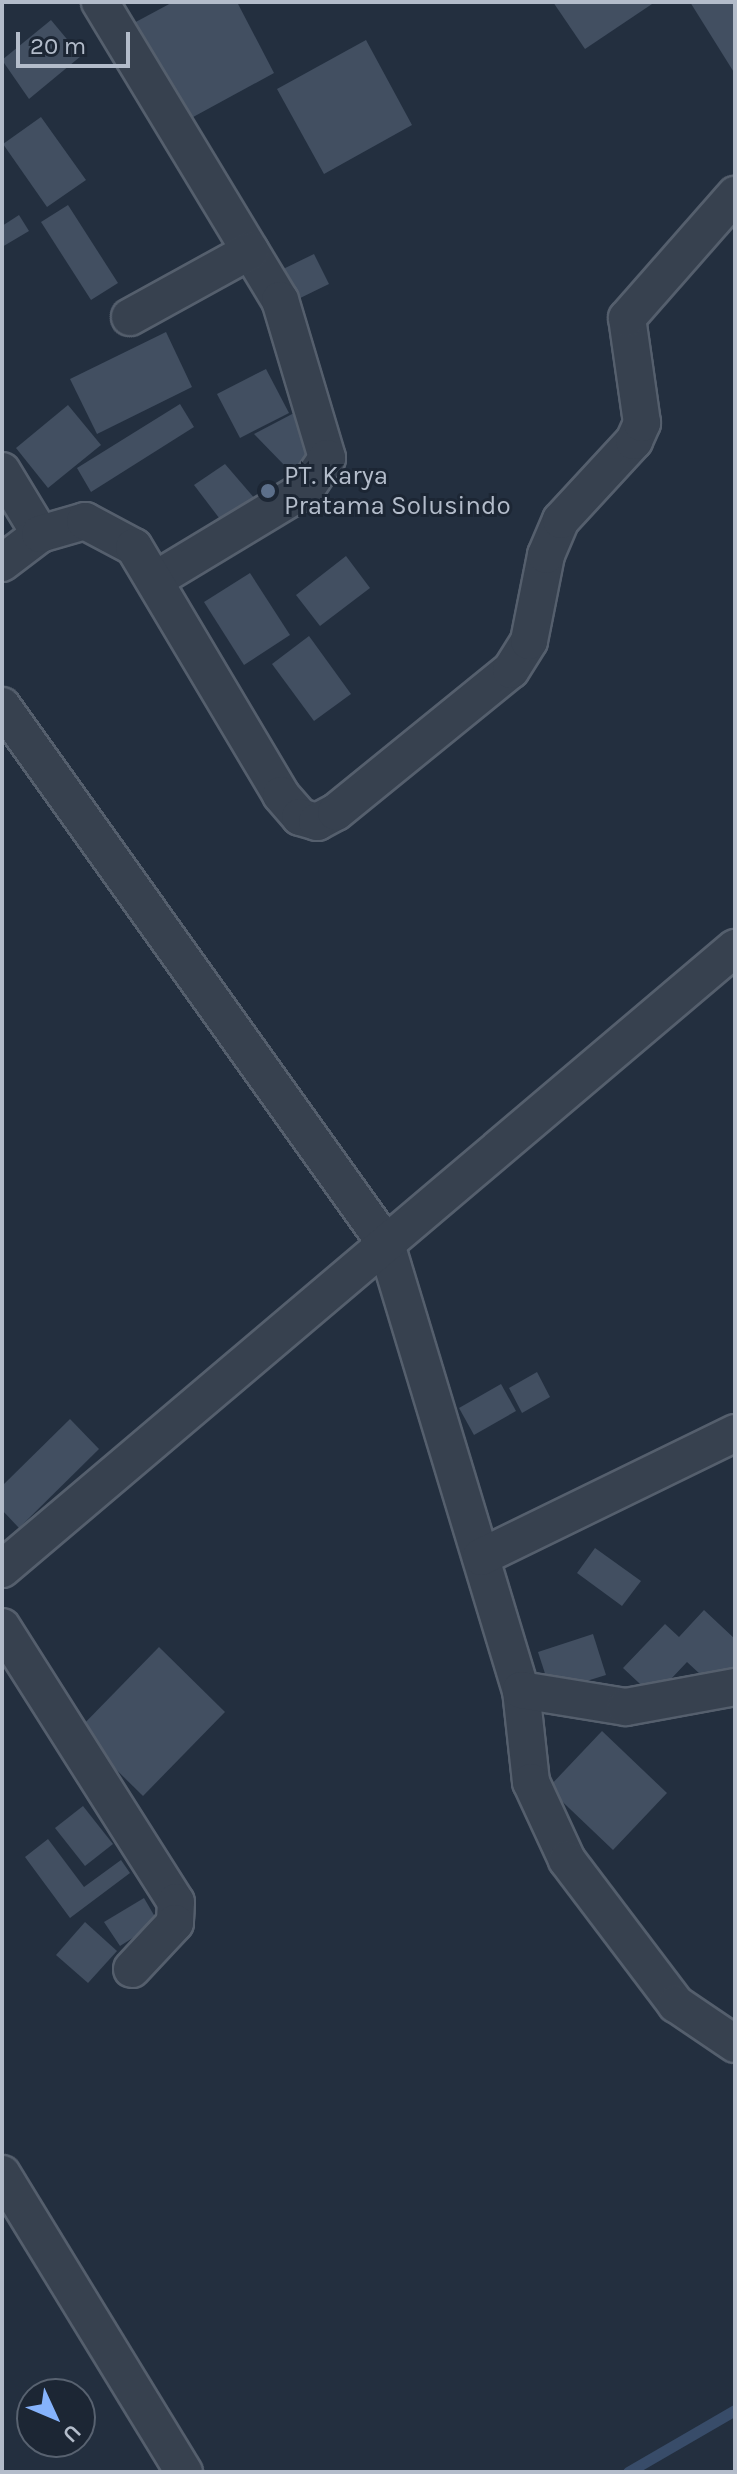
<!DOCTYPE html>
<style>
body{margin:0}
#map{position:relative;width:737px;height:2474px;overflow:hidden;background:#232f3f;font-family:Karla,sans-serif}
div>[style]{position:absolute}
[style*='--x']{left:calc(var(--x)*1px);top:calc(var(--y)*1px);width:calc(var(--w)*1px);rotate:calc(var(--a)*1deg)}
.stream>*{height:11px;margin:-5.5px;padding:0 5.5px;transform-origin:5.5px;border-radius:5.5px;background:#384c69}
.building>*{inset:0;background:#424f61}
.roads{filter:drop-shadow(2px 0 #555f6d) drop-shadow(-2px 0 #555f6d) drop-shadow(0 2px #555f6d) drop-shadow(0 -2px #555f6d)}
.minor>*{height:36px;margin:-18px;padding:0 18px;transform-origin:18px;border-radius:18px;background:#37414f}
.dots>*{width:22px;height:22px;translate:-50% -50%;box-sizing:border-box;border:4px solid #1c2634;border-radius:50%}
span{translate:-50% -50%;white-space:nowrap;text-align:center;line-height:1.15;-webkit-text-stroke:6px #1c2634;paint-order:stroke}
.poi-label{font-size:26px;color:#b3bcca}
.left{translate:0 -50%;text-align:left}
.frame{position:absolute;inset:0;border:4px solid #b3bcca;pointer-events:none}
.north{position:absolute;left:16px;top:2378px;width:80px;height:80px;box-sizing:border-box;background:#1c2634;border:2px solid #586270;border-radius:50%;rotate:134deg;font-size:22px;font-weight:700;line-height:32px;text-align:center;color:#b3bcca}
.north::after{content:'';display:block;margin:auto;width:28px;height:36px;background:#86b3fc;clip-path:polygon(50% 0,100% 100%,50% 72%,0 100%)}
.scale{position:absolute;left:16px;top:32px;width:114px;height:36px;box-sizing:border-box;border:4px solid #b3bcca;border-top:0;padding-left:10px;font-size:24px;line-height:28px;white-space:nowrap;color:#b3bcca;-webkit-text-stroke:6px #1c2634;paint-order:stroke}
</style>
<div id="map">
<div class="stream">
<div style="--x:628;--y:2472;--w:124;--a:-30.1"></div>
</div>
<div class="building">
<div style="clip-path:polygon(173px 2px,237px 2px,274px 73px,184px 122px,132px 24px)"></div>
<div style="clip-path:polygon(553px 2px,655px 2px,585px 49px)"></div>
<div style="clip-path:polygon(690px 2px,735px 2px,735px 74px)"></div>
<div style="clip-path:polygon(51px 20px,81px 56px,29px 99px,2px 60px)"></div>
<div style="clip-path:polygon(366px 40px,412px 125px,324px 174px,277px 89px)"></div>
<div style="clip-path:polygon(41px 117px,86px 180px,47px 207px,3px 144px)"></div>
<div style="clip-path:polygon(68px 205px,118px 283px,91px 300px,41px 222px)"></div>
<div style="clip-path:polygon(19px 215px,29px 231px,2px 247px,2px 226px)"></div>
<div style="clip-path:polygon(314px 254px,329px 284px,294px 301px,279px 271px)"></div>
<div style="clip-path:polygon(166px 332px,192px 387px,97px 434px,70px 379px)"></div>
<div style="clip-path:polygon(266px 369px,289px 413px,240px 438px,217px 394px)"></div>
<div style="clip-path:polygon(180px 404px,194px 427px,91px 492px,77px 468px)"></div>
<div style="clip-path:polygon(68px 405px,101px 445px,48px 488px,16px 448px)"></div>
<div style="clip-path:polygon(296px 412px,321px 460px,287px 468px,254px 434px)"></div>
<div style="clip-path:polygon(225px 464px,262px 507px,229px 531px,194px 485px)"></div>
<div style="clip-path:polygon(346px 556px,370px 588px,320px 626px,296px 595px)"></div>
<div style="clip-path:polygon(250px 573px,290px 635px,244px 665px,204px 602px)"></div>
<div style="clip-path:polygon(309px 636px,351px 694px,314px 721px,272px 664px)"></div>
<div style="clip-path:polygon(537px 1372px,550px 1397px,522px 1413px,509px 1388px)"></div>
<div style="clip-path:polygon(501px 1384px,516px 1411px,474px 1435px,459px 1408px)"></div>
<div style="clip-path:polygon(70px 1419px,99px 1449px,19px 1528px,2px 1510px,2px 1486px)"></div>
<div style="clip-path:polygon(595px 1548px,641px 1581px,622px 1606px,577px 1573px)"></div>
<div style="clip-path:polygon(704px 1610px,735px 1639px,735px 1667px,715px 1688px,687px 1662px,654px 1697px,623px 1668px,665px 1624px,679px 1637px)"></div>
<div style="clip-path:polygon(593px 1634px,606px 1675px,551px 1692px,538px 1652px)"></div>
<div style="clip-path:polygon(159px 1647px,225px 1712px,143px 1796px,77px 1731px)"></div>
<div style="clip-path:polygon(602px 1731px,667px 1793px,613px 1850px,548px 1788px)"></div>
<div style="clip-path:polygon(83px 1806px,113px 1844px,85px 1866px,55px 1828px)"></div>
<div style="clip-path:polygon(48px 1839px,84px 1887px,121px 1860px,130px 1873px,70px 1918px,25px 1857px)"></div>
<div style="clip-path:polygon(144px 1898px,158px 1922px,120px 1946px,104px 1922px)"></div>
<div style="clip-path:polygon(85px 1922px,117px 1951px,88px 1983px,56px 1955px)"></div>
</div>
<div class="roads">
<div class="minor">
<div style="--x:100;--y:2;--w:348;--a:58.9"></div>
<div style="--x:280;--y:300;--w:165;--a:73.4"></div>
<div style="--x:327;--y:458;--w:37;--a:124"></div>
<div style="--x:306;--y:489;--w:174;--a:148.9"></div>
<div style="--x:130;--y:317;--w:137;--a:-28.8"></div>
<div style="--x:2;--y:471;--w:74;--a:58.9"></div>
<div style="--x:2;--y:563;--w:48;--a:-37.3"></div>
<div style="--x:40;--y:534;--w:47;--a:-16.1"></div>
<div style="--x:85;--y:521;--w:55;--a:28"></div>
<div style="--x:134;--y:547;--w:288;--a:59.3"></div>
<div style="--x:281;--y:795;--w:29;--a:49"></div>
<div style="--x:300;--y:817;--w:18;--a:16"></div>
<div style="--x:317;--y:822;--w:21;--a:-28"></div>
<div style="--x:336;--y:812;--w:225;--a:-39.1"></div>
<div style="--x:511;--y:670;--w:34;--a:-58"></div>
<div style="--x:529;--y:641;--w:88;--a:-78.8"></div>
<div style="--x:546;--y:555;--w:38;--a:-67"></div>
<div style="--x:561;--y:520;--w:108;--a:-47.3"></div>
<div style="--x:634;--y:441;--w:20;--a:-66"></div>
<div style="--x:642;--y:423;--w:106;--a:-98.1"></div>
<div style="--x:627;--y:318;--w:164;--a:-48.7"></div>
<div style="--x:2;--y:706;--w:661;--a:54.48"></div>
<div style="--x:386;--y:1244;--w:466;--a:73.2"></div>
<div style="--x:521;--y:1690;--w:93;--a:83.8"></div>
<div style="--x:531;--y:1782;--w:86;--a:65.2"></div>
<div style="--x:567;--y:1860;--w:181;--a:52.9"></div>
<div style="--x:676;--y:2004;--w:71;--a:34.1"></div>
<div style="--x:481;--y:1557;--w:283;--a:-26"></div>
<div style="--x:2;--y:1569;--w:961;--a:-40.27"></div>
<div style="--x:2;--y:1627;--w:325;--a:57.7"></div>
<div style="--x:176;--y:1902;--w:21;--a:93"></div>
<div style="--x:175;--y:1923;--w:63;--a:133.1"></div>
<div style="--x:521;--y:1690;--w:106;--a:9.2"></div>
<div style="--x:626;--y:1707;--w:111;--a:-10.4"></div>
<div style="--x:2;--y:2174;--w:349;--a:58.6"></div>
</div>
</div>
<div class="dots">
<div style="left:268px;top:491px;background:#5c6f8a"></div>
</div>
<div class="poi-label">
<span class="left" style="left:284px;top:491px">PT. Karya<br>Pratama Solusindo</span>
</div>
<div class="frame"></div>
<div class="north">U</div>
<div class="scale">20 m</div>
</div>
